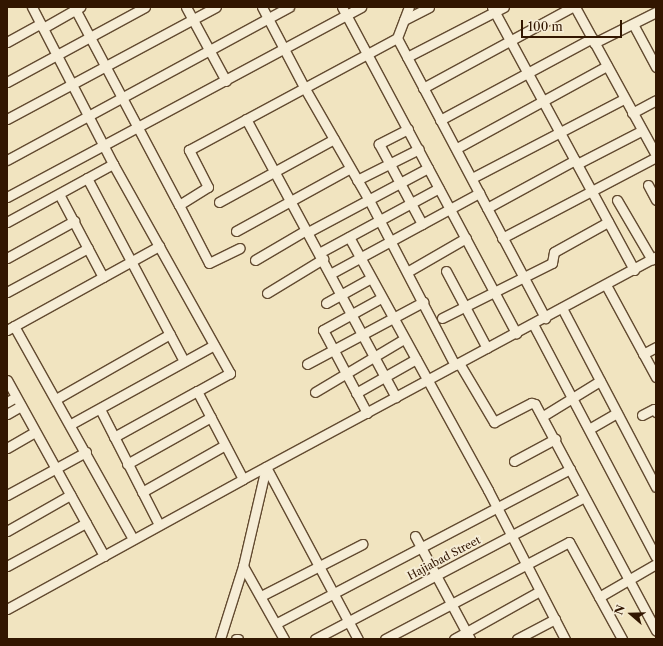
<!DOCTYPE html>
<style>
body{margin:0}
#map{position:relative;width:663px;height:646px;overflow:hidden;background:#f1e4c0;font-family:"Libre Caslon Text",serif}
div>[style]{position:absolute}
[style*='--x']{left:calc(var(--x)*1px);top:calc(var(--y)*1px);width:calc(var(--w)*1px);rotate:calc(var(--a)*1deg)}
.roads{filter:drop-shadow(1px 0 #624a30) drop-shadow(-1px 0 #624a30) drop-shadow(0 1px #624a30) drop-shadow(0 -1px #624a30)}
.minor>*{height:9px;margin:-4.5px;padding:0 4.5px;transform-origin:4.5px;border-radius:4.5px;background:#f6edd6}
span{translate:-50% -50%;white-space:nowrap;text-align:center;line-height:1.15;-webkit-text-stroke:3.5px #f6edd6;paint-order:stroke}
.street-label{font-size:11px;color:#321600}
.frame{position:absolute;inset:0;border:8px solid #321600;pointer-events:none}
.north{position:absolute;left:611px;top:594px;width:40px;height:40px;-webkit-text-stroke:3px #f6edd6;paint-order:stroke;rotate:290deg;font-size:11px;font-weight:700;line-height:16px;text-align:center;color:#321600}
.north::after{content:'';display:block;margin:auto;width:14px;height:18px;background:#321600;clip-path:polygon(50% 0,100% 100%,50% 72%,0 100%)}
.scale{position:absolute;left:521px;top:20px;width:101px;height:18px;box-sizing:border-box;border:2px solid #321600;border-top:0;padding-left:5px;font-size:12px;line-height:14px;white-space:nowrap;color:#321600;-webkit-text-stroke:3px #f6edd6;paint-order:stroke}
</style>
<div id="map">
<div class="roads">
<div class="minor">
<div style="--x:32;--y:7;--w:177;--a:62.7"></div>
<div style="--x:113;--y:164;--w:240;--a:60.8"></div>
<div style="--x:230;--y:373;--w:38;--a:151"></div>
<div style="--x:197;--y:391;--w:99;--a:62.4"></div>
<div style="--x:74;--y:7;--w:224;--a:62.1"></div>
<div style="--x:179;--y:205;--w:34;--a:-32"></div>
<div style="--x:208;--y:187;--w:42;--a:-117.2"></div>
<div style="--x:189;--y:150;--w:236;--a:-28.3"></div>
<div style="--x:397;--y:38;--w:33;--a:-69"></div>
<div style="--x:186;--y:7;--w:84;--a:61.6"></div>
<div style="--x:262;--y:7;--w:90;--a:62.3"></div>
<div style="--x:304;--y:87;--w:130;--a:60.1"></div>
<div style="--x:369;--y:200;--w:186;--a:62.5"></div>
<div style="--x:342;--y:7;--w:370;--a:61.9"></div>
<div style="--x:492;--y:7;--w:299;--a:61.6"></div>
<div style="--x:575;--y:7;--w:169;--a:61.3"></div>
<div style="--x:404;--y:20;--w:28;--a:-27"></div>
<div style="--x:633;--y:24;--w:49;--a:61.9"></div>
<div style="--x:43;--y:28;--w:43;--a:-29.6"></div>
<div style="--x:397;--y:38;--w:317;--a:62.1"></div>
<div style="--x:7;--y:42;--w:38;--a:-29"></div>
<div style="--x:594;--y:43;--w:69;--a:-26.6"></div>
<div style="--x:407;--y:57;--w:109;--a:-27.3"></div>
<div style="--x:7;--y:82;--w:157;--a:-28.5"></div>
<div style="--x:423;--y:88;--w:170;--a:-28.5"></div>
<div style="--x:632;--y:113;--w:27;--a:-28"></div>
<div style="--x:7;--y:119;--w:237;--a:-28.2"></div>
<div style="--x:246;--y:119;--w:316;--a:61.7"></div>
<div style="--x:440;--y:120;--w:173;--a:-28.3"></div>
<div style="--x:408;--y:129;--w:33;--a:153"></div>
<div style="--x:379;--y:144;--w:91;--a:61.7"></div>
<div style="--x:457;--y:148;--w:171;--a:-28.7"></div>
<div style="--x:7;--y:160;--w:321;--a:-28.5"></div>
<div style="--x:577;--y:164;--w:72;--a:-27.3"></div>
<div style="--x:87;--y:178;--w:207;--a:62.1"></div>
<div style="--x:472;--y:178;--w:171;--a:-27.5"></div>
<div style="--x:357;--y:180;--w:69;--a:-26.6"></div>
<div style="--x:648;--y:185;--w:17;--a:62"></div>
<div style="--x:59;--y:194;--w:94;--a:62.1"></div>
<div style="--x:7;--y:197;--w:402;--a:-28.2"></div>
<div style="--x:617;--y:200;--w:69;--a:59.7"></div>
<div style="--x:219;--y:202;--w:131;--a:-28.7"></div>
<div style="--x:179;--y:205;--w:65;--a:62.7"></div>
<div style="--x:209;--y:263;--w:34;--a:-26"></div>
<div style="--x:487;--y:208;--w:100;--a:-28.6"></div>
<div style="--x:7;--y:222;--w:121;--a:-28.7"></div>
<div style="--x:236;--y:231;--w:129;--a:-28.8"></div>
<div style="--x:308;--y:232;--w:136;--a:-28.1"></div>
<div style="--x:349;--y:237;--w:289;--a:61.2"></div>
<div style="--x:488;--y:490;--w:168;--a:62.7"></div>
<div style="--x:502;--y:238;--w:174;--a:-27.7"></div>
<div style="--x:319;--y:253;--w:136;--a:-28.4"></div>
<div style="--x:7;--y:258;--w:77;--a:-28.9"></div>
<div style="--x:255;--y:260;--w:59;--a:-30.5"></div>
<div style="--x:446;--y:271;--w:87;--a:62"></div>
<div style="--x:407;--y:272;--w:68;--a:-30"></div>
<div style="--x:330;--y:274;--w:170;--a:-28.5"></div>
<div style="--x:606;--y:285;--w:105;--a:61.5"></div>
<div style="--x:7;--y:292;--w:92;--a:-28.5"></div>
<div style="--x:267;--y:293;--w:66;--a:-31.3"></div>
<div style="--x:326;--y:303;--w:51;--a:-29.1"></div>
<div style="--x:562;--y:308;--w:202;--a:62.3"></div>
<div style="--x:442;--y:318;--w:123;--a:-26.6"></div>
<div style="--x:552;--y:263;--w:11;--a:-80"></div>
<div style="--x:554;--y:252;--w:62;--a:-29.1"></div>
<div style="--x:533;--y:324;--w:263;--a:62.2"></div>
<div style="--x:14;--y:326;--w:244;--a:60.8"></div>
<div style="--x:7;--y:330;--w:174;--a:-28.9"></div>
<div style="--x:643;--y:354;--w:15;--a:-28"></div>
<div style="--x:459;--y:363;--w:69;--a:59.3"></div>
<div style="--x:494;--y:422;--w:42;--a:-27.2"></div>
<div style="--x:531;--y:403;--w:4;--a:14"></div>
<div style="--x:535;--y:404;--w:257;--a:61.9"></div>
<div style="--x:307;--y:364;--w:132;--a:-28.1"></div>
<div style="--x:7;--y:380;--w:201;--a:61.1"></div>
<div style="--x:315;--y:392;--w:104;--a:-30.8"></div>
<div style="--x:356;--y:393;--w:69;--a:-29.5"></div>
<div style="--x:56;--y:399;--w:131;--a:-29.7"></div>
<div style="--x:7;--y:402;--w:10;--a:-29"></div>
<div style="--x:100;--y:409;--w:130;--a:63"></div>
<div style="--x:367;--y:413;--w:94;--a:-117.9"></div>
<div style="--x:323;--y:330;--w:66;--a:-28.9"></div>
<div style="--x:7;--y:414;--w:16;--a:-30"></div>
<div style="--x:642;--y:415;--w:13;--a:-27"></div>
<div style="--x:654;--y:409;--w:4;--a:56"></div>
<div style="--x:543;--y:416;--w:67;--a:-31.6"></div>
<div style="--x:71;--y:424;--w:163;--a:-28.9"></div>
<div style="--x:589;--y:429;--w:32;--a:-30"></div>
<div style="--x:114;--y:437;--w:95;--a:-29"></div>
<div style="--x:7;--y:448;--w:32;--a:-30"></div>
<div style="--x:514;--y:461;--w:47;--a:-28.2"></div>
<div style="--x:127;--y:464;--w:96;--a:-29.2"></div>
<div style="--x:266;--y:467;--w:195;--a:61.9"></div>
<div style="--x:142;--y:492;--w:95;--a:-29.5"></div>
<div style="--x:7;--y:495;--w:90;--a:-28.6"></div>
<div style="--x:7;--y:531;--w:73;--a:-29.7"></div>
<div style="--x:415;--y:536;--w:117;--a:61.9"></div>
<div style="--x:7;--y:566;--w:90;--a:-28.6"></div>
<div style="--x:243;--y:566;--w:84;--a:60.7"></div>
<div style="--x:261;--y:596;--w:114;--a:-27.2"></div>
<div style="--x:599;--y:597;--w:66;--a:-30.1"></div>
<div style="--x:7;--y:609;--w:269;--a:-28.8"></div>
<div style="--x:243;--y:479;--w:469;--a:-28.3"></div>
<div style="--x:277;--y:623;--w:331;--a:-27.7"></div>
<div style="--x:220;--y:639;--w:77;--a:-72.5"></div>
<div style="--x:243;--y:566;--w:102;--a:-76.9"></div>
<div style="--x:236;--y:639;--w:2;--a:0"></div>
<div style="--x:315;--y:639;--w:304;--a:-27.8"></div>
<div style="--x:385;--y:639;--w:208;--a:-27.8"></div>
<div style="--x:569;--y:542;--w:111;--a:61.3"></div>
<div style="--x:454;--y:639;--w:98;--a:-29.2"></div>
<div style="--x:517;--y:639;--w:43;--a:-27.8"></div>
</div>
</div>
<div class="street-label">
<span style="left:444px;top:558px;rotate:-28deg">Hajiabad Street</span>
</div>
<div class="frame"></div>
<div class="north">N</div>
<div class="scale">100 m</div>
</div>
